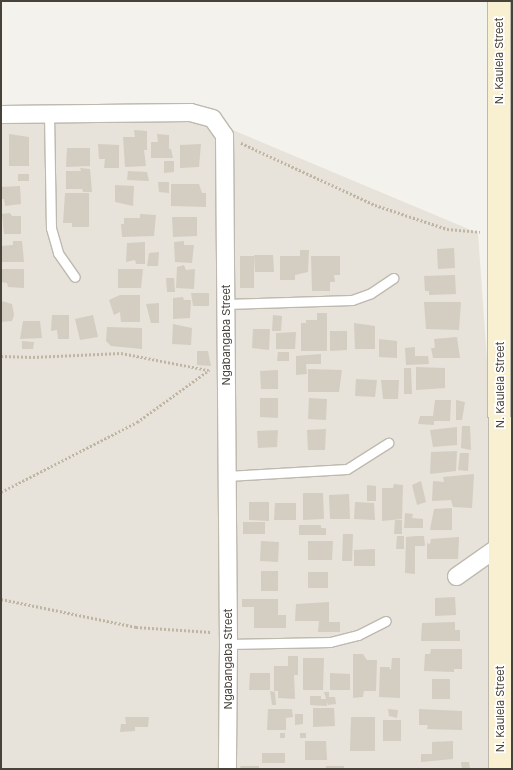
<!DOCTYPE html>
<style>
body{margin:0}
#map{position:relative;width:513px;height:770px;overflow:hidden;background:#f4f2ec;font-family:Inter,sans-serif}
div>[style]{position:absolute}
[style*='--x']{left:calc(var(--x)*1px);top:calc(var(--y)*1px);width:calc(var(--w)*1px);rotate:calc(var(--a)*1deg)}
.residential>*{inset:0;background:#e7e3da}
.building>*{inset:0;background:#d4cdc2}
.path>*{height:2.5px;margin-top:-1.25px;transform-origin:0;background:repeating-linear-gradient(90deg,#bfb5a2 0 2px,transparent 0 4px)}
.roads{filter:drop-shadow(1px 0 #beb9af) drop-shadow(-1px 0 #beb9af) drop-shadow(0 1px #beb9af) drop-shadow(0 -1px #beb9af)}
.lane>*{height:9px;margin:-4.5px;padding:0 4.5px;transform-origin:4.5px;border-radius:4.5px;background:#fff}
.street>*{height:17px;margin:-8.5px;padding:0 8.5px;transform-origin:8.5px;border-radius:8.5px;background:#fff}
.secondary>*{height:22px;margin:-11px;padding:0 11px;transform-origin:11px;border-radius:11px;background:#f9f0d1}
span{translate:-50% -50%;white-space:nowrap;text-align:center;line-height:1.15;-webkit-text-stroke:3.5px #fff;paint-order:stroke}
.street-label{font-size:11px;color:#47423a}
.frame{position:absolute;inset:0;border:2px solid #47423a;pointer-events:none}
</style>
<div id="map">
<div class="residential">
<div style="clip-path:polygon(190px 112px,478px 233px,500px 545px,500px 769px,1px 769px,1px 114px)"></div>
</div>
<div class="building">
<div style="clip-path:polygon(134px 130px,147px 131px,147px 150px,144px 150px,146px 166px,125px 167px,123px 137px,135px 137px)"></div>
<div style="clip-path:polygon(9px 134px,29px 137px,29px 166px,9px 166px)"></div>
<div style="clip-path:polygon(157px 134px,169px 135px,169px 149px,171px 149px,173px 158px,151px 158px,151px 142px,158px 142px)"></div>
<div style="clip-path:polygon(98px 144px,119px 145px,119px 168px,104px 168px,105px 159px,99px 159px)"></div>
<div style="clip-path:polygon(201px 144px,199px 167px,180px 168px,180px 145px)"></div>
<div style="clip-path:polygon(67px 148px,90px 148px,90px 166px,66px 167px)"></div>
<div style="clip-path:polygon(164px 161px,174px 161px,174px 172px,164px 173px)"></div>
<div style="clip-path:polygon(80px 168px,90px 169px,92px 192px,83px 192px,82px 189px,66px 189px,66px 171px,81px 171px)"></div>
<div style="clip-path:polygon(128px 171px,147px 172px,149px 181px,127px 180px)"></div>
<div style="clip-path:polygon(18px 174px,29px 174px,29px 181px,18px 181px)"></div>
<div style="clip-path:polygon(158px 182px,169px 182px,169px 193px,159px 192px)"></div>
<div style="clip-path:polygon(171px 184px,199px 184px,202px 193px,206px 193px,206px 207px,171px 206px)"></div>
<div style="clip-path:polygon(115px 185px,134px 186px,133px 206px,115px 202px)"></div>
<div style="clip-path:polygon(20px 186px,21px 204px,5px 206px,4px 199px,1px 199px,1px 187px)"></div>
<div style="clip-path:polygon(65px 193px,89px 193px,89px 227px,72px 227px,72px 223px,63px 223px)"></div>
<div style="clip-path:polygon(10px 213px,12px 216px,21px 216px,21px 234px,4px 234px,2px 214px)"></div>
<div style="clip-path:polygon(140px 214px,156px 215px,154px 236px,122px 237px,121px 224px,124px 224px,124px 218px,140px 218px)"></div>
<div style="clip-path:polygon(172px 217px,197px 217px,197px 236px,173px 237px)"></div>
<div style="clip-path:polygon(13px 241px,22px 241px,24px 262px,1px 262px,1px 246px,13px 245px)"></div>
<div style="clip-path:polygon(184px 241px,184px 245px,194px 245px,192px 263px,175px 262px,174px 242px)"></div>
<div style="clip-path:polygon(145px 242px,145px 264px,136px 264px,135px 260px,126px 262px,127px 243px)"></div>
<div style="clip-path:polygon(454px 248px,455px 268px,438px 269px,437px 249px)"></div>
<div style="clip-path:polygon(300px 250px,309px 250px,308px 272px,295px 275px,295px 280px,280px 280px,280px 256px,300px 256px)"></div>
<div style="clip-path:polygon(159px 252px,158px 266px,147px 266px,149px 253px)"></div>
<div style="clip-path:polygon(254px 255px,273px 255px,274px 272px,255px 272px)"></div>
<div style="clip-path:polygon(240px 256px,254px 256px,254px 288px,240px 288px)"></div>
<div style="clip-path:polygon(311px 256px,340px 256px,340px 275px,334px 275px,335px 282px,330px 282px,330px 291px,312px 291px)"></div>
<div style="clip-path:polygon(184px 265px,186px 270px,195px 269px,194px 289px,176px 288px,177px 267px)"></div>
<div style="clip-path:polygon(1px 269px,24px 269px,24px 288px,8px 287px,7px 283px,1px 282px)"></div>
<div style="clip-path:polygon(118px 269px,143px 269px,141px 288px,118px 288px)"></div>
<div style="clip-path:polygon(455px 275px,456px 294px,429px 295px,429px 291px,425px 291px,424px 276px)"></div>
<div style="clip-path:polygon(166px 278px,174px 278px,175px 292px,167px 292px)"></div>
<div style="clip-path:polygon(191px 293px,209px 293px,209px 306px,193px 306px)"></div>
<div style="clip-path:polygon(120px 295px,140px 295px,140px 322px,121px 322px,120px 312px,114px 315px,109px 300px)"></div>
<div style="clip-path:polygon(183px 297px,184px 300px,191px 300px,190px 318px,173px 319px,173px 298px)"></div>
<div style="clip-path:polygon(1px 301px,12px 304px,14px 315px,12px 321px,1px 322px)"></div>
<div style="clip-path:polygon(424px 302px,461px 302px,459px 330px,426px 329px)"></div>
<div style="clip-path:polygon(159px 303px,159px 323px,151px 323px,146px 304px)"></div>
<div style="clip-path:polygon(317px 313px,327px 313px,327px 351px,301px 351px,301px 323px,306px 323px,306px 320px,317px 320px)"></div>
<div style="clip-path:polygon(52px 315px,69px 315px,69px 339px,58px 339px,57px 330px,51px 331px)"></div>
<div style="clip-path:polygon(93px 315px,98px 337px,80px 340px,75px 319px)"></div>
<div style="clip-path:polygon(273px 315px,282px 316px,281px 331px,272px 331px)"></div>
<div style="clip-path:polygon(23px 321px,40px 321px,42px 338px,20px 339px)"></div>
<div style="clip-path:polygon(354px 323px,375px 326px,375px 349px,355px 349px)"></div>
<div style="clip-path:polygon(173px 324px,192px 328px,191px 345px,172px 344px)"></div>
<div style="clip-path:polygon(107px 327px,142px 328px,142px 349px,111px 346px,106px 341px)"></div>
<div style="clip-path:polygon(253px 329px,270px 329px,269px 350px,252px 348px)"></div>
<div style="clip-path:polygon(330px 331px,347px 331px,347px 350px,330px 351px)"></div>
<div style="clip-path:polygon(296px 332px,295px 349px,276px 349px,276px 333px)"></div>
<div style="clip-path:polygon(457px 337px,460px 358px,433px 358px,431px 348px,435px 348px,434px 339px)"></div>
<div style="clip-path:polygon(379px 339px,397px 341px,397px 358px,379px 357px)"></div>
<div style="clip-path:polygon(22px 341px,34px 342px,33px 349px,22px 349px)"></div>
<div style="clip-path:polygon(415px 347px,415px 356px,428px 356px,429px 364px,406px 365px,405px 348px)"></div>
<div style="clip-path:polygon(197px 351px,208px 351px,211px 366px,197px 365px)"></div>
<div style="clip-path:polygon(278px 352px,289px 352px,289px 361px,277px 361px)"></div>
<div style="clip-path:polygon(321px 354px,321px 364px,306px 364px,307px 374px,296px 375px,296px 356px)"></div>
<div style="clip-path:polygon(416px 367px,445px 368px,445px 388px,416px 390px)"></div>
<div style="clip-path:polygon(404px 368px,411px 368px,412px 394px,404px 394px)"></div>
<div style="clip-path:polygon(308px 369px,342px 370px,339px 392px,308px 392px)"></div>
<div style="clip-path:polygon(278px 370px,278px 389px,261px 389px,260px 371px)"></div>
<div style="clip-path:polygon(356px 379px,377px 380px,375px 397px,355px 396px)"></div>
<div style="clip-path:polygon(381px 380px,399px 380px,398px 399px,383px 399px)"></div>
<div style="clip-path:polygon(260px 398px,278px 398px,278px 418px,260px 417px)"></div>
<div style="clip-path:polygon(309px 398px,327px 399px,326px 420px,308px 419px)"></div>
<div style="clip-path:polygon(435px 400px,451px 400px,450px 421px,434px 421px,434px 425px,418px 424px,420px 416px,433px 416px)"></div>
<div style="clip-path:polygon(456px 400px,465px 402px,462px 420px,456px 420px)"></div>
<div style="clip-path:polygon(462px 426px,470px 426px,471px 450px,461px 448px)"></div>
<div style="clip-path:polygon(457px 427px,457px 445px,433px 447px,430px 430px)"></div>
<div style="clip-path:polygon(326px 429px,325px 450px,308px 450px,307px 430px)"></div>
<div style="clip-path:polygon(278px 430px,277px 447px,258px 448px,257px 431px)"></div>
<div style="clip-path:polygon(457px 451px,456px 471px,430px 474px,431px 452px)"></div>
<div style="clip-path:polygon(460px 453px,469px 453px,468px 471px,458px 470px)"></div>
<div style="clip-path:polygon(474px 474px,472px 508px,453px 507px,451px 500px,432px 501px,433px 481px,444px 482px,443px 477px)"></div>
<div style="clip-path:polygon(421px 481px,426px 502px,417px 505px,412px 485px)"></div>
<div style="clip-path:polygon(394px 484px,403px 485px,402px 519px,382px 521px,382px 488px,393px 488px)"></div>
<div style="clip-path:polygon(367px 485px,376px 486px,376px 501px,367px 501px)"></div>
<div style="clip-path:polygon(303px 493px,323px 493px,324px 519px,303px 520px)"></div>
<div style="clip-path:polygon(349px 494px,350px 519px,330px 519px,329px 495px)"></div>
<div style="clip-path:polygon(249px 502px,269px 502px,269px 521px,249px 520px)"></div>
<div style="clip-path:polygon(355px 502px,374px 503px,375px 520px,354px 519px)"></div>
<div style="clip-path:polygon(275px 503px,296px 503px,296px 520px,274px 520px)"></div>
<div style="clip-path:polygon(452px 508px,452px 530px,430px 530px,434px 509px)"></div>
<div style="clip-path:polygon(405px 513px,413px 514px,412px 518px,423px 519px,423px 528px,404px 528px)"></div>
<div style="clip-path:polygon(395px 520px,402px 520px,402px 534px,394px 534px)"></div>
<div style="clip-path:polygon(243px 522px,265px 522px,265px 534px,243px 534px)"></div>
<div style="clip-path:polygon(299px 525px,321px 525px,321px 528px,326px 528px,326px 535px,299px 535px)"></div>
<div style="clip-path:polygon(343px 534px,353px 534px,352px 561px,342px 561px)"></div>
<div style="clip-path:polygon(397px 536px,404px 536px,404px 549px,396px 549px)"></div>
<div style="clip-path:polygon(416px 536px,424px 536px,425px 546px,415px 546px,415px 574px,405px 573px,406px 537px)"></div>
<div style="clip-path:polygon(459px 537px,458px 559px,427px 559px,427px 543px,430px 544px,431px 539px)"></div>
<div style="clip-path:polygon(261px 541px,279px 542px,278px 562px,260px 561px)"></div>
<div style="clip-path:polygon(308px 541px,333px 541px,332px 560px,308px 560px)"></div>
<div style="clip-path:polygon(375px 549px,375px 566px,354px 566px,354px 550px)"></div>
<div style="clip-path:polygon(261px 571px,278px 571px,278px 591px,261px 591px)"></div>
<div style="clip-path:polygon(308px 572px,328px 572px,328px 588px,308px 588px)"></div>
<div style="clip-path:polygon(455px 597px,456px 615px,435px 616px,435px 598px)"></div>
<div style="clip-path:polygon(242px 599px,278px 599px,278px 615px,286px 615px,286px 628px,254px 628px,254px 607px,242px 607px)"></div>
<div style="clip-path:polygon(329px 602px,329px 622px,340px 622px,340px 632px,318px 632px,319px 621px,295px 621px,296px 604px)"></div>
<div style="clip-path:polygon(455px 622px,455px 630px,460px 630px,460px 641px,421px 641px,422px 623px)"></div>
<div style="clip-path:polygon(431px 649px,462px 649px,462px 669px,454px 669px,454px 672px,424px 671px,425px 654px,430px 654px)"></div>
<div style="clip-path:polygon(353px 654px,363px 654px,367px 660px,377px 660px,376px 691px,364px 691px,363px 697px,353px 698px)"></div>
<div style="clip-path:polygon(288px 656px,298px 656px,298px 675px,294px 675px,295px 699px,278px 698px,278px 691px,274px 691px,274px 666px,288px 666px)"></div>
<div style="clip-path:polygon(303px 658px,324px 658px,323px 690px,303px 690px)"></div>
<div style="clip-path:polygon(392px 658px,400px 658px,400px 698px,379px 697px,380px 667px,389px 667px,391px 670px)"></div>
<div style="clip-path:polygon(250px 673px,270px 673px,270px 690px,249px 690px)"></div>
<div style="clip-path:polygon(330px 673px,350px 674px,350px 690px,330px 690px)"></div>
<div style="clip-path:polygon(432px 679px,450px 679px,450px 699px,432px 699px)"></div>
<div style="clip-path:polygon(270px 691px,275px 692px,276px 705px,272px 705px)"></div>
<div style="clip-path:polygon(324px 692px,329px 692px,329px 697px,335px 697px,336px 704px,328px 705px)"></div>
<div style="clip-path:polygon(310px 696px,321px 696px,321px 699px,327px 699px,327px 706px,310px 705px)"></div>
<div style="clip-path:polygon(313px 708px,334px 708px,335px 726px,313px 727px)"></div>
<div style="clip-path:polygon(268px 709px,292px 709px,293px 717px,286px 718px,286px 730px,267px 730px)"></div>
<div style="clip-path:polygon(388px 709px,398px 710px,397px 718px,389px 716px)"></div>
<div style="clip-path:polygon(419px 709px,462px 711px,462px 730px,427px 729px,428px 725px,419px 725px)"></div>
<div style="clip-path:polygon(295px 714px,303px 714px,303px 724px,295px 725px)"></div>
<div style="clip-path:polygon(125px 717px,149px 717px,148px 727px,135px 727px,135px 731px,120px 732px,121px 724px,126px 724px)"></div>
<div style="clip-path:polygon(351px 717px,375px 717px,375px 751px,350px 751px)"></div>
<div style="clip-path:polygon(383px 720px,401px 720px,401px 741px,383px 741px)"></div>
<div style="clip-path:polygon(280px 733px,285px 733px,285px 738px,280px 738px)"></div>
<div style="clip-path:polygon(300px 733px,306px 733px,306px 738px,300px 738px)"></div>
<div style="clip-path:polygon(305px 741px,326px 741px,327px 760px,305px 760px)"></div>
<div style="clip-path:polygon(453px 741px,453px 759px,421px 762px,421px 754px,432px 754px,432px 742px)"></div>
<div style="clip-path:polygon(262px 753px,285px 753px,285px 763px,262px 763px)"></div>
<div style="clip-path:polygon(461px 762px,469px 762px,470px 769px,462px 769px)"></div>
<div style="clip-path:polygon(240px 766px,259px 766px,259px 769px,241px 769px)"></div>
<div style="clip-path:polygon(326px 766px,344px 766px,344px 769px,326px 769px)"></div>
</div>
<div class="path">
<div style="--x:241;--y:143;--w:148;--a:24.8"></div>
<div style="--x:375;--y:205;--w:76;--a:18.4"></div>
<div style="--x:447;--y:229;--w:33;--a:5"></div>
<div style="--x:1;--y:356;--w:32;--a:2"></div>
<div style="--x:33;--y:357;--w:88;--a:-2.6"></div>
<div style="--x:121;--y:353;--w:89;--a:11.1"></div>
<div style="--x:1;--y:492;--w:153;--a:-27.2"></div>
<div style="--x:137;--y:422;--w:89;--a:-35.8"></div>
<div style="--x:1;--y:599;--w:138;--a:11.7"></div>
<div style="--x:136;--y:627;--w:75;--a:3.8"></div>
</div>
<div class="roads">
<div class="lane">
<div style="--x:49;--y:114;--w:114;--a:89"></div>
<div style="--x:51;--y:228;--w:26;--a:74"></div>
<div style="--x:58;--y:253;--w:29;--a:55"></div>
<div style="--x:226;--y:304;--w:126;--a:-1.8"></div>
<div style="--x:352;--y:300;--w:20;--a:-20"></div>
<div style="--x:371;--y:293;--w:27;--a:-34"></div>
<div style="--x:227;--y:476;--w:120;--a:-3.3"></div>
<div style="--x:347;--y:469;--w:49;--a:-32.4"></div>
<div style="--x:228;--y:644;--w:102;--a:-1.1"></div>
<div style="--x:330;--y:642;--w:29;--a:-14"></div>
<div style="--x:358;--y:635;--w:31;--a:-27"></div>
</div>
<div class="street">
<div style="--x:1;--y:114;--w:189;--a:-0.6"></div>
<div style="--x:190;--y:112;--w:23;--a:15"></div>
<div style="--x:212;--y:118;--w:21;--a:55"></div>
<div style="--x:224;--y:135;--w:509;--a:89.55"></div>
<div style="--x:228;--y:644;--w:125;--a:90.5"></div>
<div style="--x:456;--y:576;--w:54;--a:-35.2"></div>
<div style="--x:500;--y:545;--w:12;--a:0"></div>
</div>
<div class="secondary">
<div style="--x:499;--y:1;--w:768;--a:89.93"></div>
</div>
</div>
<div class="street-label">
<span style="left:499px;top:61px;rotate:-90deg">N. Kaulela Street</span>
<span style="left:226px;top:335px;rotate:-90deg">Ngabangaba Street</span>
<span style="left:500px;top:385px;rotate:-90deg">N. Kaulela Street</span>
<span style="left:228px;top:659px;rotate:-90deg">Ngabangaba Street</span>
<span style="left:500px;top:709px;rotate:-90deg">N. Kaulela Street</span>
</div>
<div class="frame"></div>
</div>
